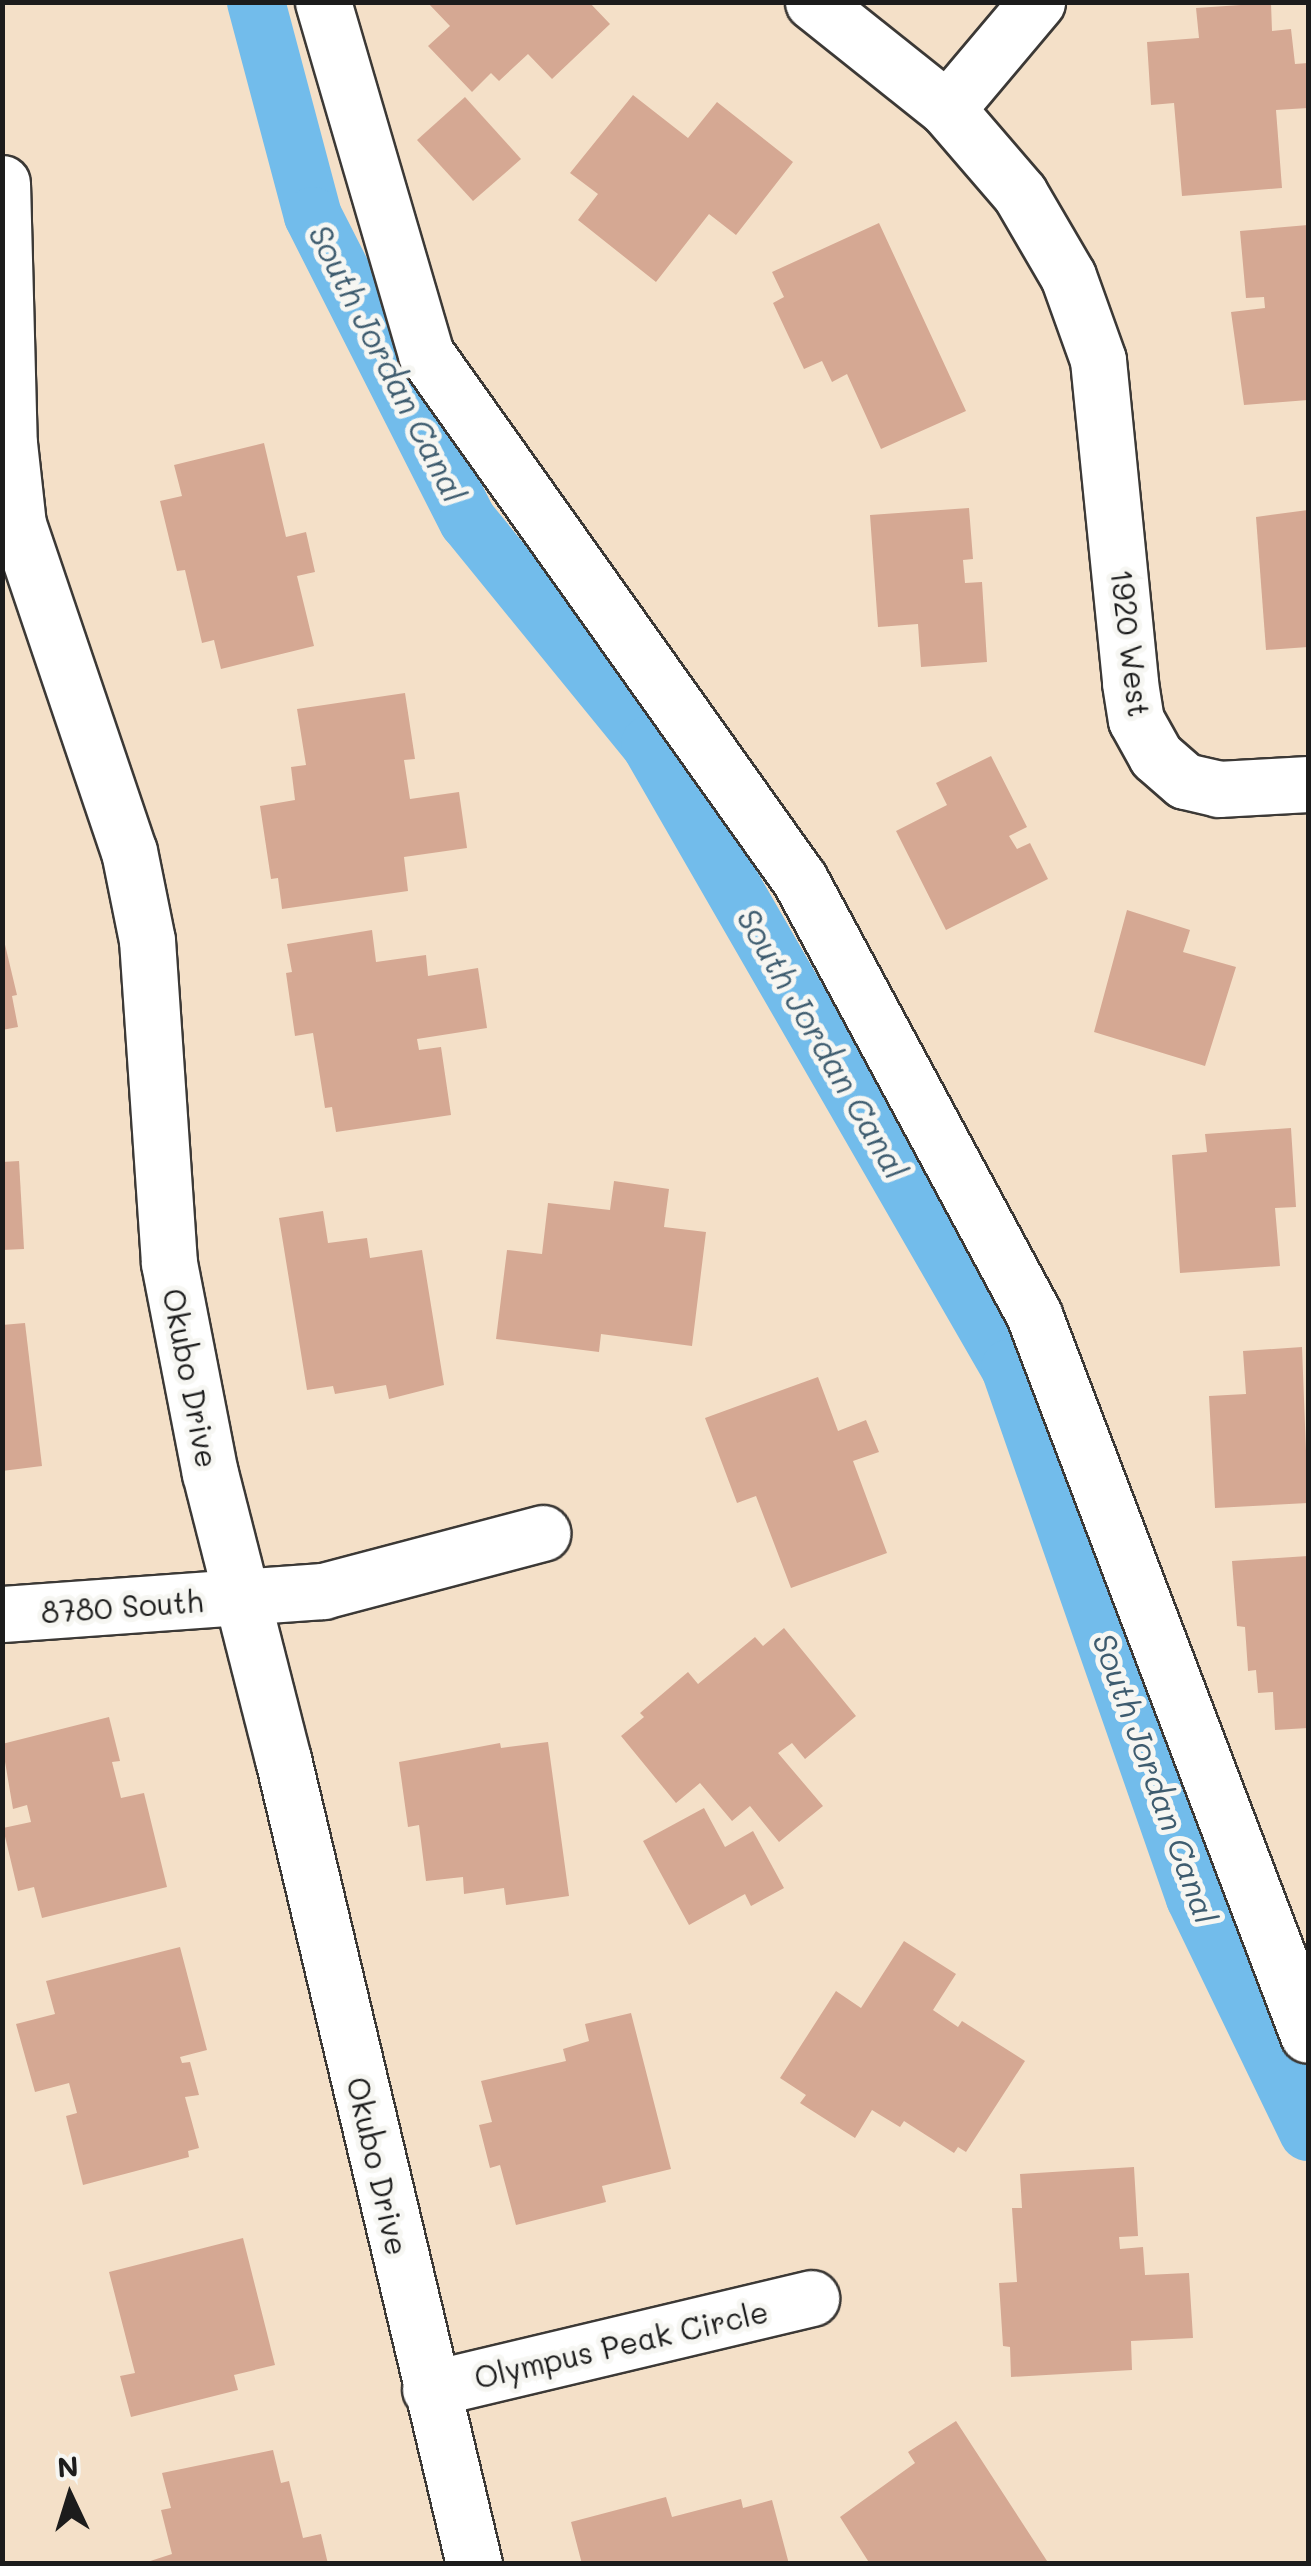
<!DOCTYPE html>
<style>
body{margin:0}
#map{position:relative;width:1311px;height:2566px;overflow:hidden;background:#f4e0c8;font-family:Mali,sans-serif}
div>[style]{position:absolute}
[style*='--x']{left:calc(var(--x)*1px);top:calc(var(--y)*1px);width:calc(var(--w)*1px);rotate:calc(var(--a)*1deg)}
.canal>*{height:58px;margin:-29px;padding:0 29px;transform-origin:29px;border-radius:29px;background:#72bceb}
.building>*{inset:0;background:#d5a893}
.roads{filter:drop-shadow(2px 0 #3c3936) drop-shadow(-2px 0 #3c3936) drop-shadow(0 2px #3c3936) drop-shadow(0 -2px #3c3936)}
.minor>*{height:55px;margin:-27.5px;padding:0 27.5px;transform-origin:27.5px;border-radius:27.5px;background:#fff}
span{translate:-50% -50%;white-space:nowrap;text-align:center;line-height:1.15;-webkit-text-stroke:10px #f6f6f2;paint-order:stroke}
.street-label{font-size:30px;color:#1c1c1c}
.water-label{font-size:32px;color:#3e5c6f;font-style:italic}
.frame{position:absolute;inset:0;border:5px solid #1c1c1c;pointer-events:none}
.north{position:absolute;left:20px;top:2446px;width:100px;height:100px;-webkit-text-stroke:8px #f6f6f2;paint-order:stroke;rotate:356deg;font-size:28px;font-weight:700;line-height:40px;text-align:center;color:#1c1c1c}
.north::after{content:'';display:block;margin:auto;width:35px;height:45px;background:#1c1c1c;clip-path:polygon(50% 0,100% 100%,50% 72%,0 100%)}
</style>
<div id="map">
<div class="canal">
<div style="--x:256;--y:2;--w:221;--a:75.1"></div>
<div style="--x:313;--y:216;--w:342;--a:63.1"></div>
<div style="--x:468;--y:521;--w:288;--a:50.8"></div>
<div style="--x:650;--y:744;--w:720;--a:60.02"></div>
<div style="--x:1010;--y:1368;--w:561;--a:70.76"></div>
<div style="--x:1195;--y:1898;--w:260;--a:64.2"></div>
</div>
<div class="building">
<div style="clip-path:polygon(427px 2px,589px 2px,610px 24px,552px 79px,528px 54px,499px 81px,491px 73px,472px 92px,428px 46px,450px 26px)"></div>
<div style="clip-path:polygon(1271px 3px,1272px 31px,1291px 29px,1295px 64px,1308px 63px,1308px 108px,1276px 110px,1282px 188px,1182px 196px,1174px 103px,1151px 105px,1147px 42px,1199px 38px,1196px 8px)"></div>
<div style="clip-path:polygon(633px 95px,688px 138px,717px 102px,793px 162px,736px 235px,709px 214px,656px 282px,578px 220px,598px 194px,570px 173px)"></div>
<div style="clip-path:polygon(465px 97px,521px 159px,473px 201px,417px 140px)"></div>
<div style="clip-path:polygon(879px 223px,966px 411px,881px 449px,847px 374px,832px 382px,822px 361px,804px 369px,773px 303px,784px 297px,772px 272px)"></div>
<div style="clip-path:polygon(1308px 225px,1308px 400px,1244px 405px,1231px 312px,1265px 308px,1264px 297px,1246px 298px,1240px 231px)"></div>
<div style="clip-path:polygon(264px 443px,286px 537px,306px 532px,315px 572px,297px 576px,314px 646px,221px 669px,214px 640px,202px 643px,185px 570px,177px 571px,160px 501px,182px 496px,174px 465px)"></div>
<div style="clip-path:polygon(969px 508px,973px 559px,963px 560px,965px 583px,982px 582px,987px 662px,921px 667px,918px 624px,878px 627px,870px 515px)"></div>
<div style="clip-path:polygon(1308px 510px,1308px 647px,1266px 650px,1256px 517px)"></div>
<div style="clip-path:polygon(405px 693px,415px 759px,404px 760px,410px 799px,459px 792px,467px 848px,404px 857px,408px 891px,282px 909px,278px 878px,271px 879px,260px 806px,295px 800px,291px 767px,306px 765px,297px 709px)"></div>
<div style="clip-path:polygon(991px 756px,1027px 827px,1009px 836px,1017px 849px,1030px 843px,1048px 879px,946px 930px,896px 831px,947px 805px,936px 783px)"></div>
<div style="clip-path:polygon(1127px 910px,1190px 930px,1183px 952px,1236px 967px,1205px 1066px,1094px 1032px)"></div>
<div style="clip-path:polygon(372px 930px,376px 962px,426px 955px,428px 976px,478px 968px,487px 1028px,417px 1039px,419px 1050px,441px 1047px,451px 1115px,336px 1132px,332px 1107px,325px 1108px,313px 1033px,295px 1036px,286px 973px,292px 972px,287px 944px)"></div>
<div style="clip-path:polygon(2px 932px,17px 995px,12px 996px,18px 1027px,2px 1030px)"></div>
<div style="clip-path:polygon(1291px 1128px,1296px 1207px,1275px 1208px,1280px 1266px,1180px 1273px,1172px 1155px,1207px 1152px,1205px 1134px)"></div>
<div style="clip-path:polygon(19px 1161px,24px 1249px,2px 1250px,2px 1162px)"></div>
<div style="clip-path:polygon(614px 1181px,669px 1189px,664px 1227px,706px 1232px,692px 1346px,601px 1334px,599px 1352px,496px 1339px,507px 1250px,542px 1254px,548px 1203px,610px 1210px)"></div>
<div style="clip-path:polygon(323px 1211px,328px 1243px,367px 1238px,370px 1258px,422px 1250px,444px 1385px,389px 1399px,386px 1385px,335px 1394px,333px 1386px,307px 1390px,279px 1218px)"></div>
<div style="clip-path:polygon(25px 1323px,42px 1466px,2px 1471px,2px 1325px)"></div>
<div style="clip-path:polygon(1302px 1347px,1308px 1503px,1215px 1508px,1209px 1396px,1246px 1394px,1243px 1351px)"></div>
<div style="clip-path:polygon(818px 1377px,838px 1431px,866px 1420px,879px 1452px,853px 1461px,887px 1553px,791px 1588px,756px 1496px,737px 1503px,705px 1418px)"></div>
<div style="clip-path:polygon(1308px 1556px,1308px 1728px,1275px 1730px,1273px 1692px,1258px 1693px,1256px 1670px,1248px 1671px,1245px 1627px,1237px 1626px,1232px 1561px)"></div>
<div style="clip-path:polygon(784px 1628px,856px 1716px,805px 1759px,792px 1743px,778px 1753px,823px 1806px,779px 1842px,750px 1806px,732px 1821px,700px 1783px,676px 1803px,621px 1736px,644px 1717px,640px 1713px,688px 1672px,698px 1684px,755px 1637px,763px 1646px)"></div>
<div style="clip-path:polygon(109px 1717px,120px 1761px,112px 1762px,121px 1798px,144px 1793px,167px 1887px,42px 1918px,34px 1887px,18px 1891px,3px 1828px,31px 1822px,27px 1805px,13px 1809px,2px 1744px)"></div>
<div style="clip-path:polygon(548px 1742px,569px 1896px,506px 1905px,504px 1888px,464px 1894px,463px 1877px,426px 1881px,419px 1825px,408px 1827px,399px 1762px,500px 1743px,501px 1748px)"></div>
<div style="clip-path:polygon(704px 1808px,725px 1847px,753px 1831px,784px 1888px,751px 1906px,745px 1894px,689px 1925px,643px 1841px)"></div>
<div style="clip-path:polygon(904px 1941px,956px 1974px,933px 2010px,958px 2027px,962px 2021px,1025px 2061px,966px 2152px,958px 2147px,954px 2153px,904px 2121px,900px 2127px,872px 2110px,855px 2138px,800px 2103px,806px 2095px,780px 2078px,836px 1991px,861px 2008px)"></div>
<div style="clip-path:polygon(180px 1947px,207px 2050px,180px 2057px,182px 2063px,190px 2062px,199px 2095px,185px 2097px,199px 2148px,188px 2151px,189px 2157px,83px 2185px,66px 2116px,77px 2113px,69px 2083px,35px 2092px,16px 2024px,55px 2014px,46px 1981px)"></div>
<div style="clip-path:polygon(631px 2013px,671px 2169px,602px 2186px,606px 2202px,516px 2225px,500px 2165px,490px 2168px,479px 2125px,492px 2122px,481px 2081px,566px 2061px,563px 2049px,589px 2041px,585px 2024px)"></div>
<div style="clip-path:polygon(1134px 2167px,1138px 2236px,1119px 2237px,1120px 2249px,1143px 2247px,1145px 2275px,1189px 2273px,1193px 2338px,1131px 2341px,1132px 2370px,1011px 2377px,1010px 2347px,1003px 2346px,999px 2283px,1017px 2282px,1012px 2208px,1022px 2208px,1020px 2174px)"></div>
<div style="clip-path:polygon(243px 2238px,275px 2365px,234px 2375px,238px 2390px,131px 2417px,120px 2376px,135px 2373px,109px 2272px)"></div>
<div style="clip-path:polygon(956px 2421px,1049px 2564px,870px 2564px,840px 2517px,915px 2463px,908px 2452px)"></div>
<div style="clip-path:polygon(273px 2450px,281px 2483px,289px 2481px,303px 2538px,321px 2534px,328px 2564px,141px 2564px,172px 2554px,161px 2510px,171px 2508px,162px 2473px)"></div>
<div style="clip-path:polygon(666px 2497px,672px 2517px,741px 2499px,743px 2508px,772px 2500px,789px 2564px,582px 2564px,571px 2522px)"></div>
</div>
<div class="roads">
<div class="minor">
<div style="--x:323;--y:2;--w:367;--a:73.7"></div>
<div style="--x:426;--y:354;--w:645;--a:54.59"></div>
<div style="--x:800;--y:880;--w:494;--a:61.7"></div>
<div style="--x:1034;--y:1315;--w:770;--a:69.17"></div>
<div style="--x:813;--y:2;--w:171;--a:38.6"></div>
<div style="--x:947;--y:109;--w:112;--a:49.3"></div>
<div style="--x:1020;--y:194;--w:95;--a:59.7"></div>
<div style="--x:1068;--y:276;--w:89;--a:70.3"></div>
<div style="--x:1098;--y:360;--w:325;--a:84.3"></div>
<div style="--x:1130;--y:683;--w:37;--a:81"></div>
<div style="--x:1136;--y:720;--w:41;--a:60.9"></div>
<div style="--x:1156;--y:756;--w:38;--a:41"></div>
<div style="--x:1185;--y:781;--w:35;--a:13"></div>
<div style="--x:1219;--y:789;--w:89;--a:-3.2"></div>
<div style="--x:947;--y:109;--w:140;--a:-49.9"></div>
<div style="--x:2;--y:183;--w:260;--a:88.5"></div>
<div style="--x:9;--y:443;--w:81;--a:83.7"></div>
<div style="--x:18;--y:524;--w:345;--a:71.3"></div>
<div style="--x:129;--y:851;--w:91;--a:78.6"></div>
<div style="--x:147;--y:940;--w:324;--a:86.1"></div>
<div style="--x:169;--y:1263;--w:214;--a:79"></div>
<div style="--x:210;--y:1473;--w:295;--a:75.7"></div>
<div style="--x:283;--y:1759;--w:827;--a:76.65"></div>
<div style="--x:2;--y:1614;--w:322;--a:-4.1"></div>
<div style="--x:323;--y:1591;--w:227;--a:-14.8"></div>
<div style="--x:430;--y:2389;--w:392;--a:-13.4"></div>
</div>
</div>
<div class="street-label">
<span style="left:1131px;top:643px;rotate:83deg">1920 West</span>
<span style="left:191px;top:1378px;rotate:79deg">Okubo Drive</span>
<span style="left:122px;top:1606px;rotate:-4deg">8780 South</span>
<span style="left:378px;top:2166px;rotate:77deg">Okubo Drive</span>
<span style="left:621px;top:2344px;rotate:-13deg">Olympus Peak Circle</span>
</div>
<div class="water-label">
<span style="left:388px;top:363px;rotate:63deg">South Jordan Canal</span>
<span style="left:823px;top:1043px;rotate:60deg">South Jordan Canal</span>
<span style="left:1156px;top:1778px;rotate:70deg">South Jordan Canal</span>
</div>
<div class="frame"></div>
<div class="north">N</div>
</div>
